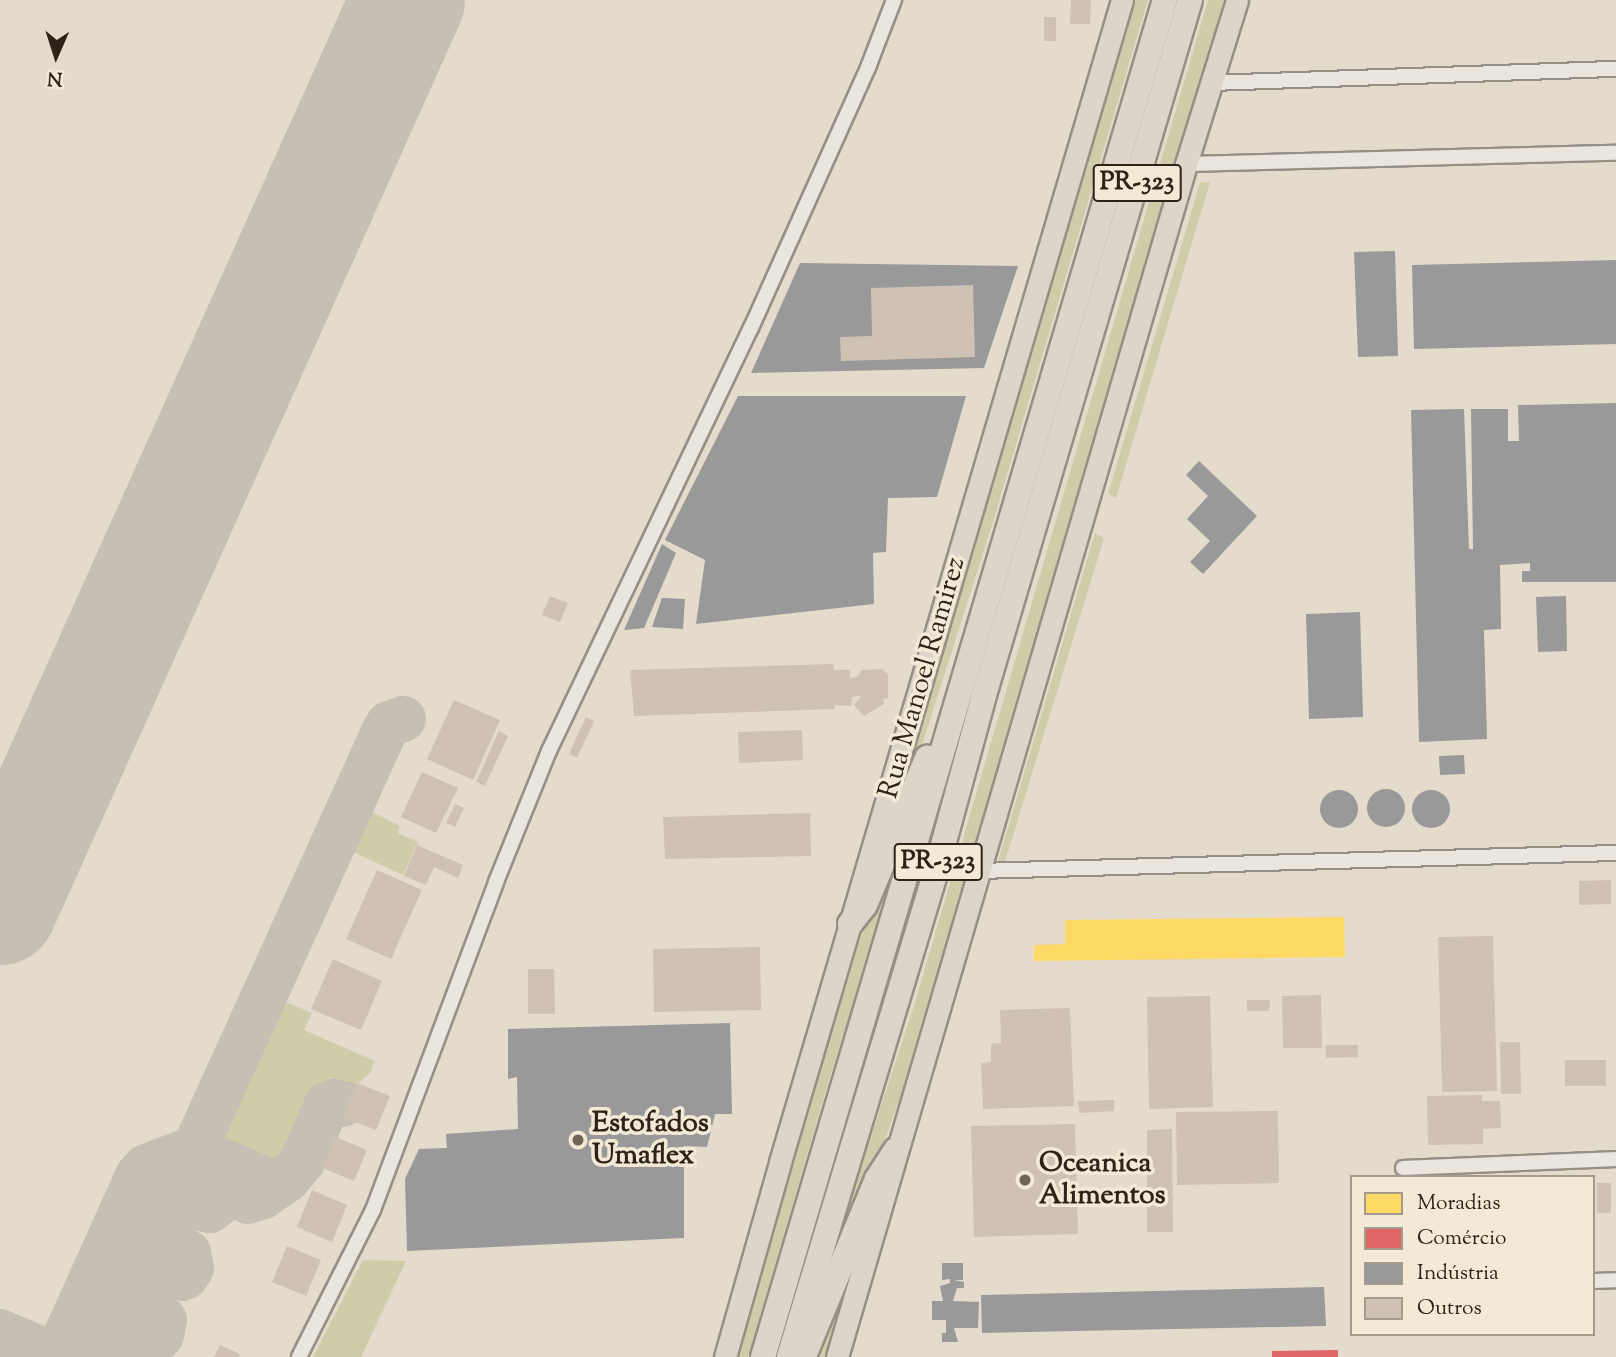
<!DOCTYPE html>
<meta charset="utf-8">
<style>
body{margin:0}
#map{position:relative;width:1616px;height:1357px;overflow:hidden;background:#e4dbcc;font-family:"Sorts Mill Goudy",serif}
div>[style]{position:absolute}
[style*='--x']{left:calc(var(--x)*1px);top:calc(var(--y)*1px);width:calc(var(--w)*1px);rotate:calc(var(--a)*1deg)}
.green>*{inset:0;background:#d0ccaa}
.homes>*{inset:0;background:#ffd966}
.shops>*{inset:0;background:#e06666}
.industry>*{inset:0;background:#999}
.round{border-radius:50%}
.taxiway>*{height:46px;margin:-23px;padding:0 23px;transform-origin:23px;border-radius:23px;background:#c6bfb4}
.runway>*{height:114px;margin:-57px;padding:0 57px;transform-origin:57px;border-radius:57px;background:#c6bfb4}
.building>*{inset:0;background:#cfc2b5}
.roads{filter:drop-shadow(2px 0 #958f85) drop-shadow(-2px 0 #958f85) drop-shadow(0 2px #958f85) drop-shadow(0 -2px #958f85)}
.street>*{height:14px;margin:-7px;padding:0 7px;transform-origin:7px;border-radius:7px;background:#eae5dd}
.primary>*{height:21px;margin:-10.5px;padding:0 10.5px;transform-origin:10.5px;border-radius:10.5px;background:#ddd5c9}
.highway>*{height:24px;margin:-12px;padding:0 12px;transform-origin:12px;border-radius:12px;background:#ddd5c9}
.dots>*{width:19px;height:19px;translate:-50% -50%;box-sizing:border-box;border:4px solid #f4e9d7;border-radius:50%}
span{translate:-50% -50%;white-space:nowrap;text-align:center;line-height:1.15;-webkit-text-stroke:7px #f4e9d7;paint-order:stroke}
.shield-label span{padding:2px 5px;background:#f4e9d7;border:2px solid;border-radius:5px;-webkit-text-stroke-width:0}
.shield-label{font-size:26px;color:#2e2318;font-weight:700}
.street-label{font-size:28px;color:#2e2318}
.poi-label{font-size:28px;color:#2e2318;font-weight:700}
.left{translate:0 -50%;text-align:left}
.legend{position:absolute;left:1350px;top:1175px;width:245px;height:161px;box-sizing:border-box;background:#f4e9d7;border:2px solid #a59a8b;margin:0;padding:9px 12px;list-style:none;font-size:21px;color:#2e2318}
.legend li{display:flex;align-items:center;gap:14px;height:35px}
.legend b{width:35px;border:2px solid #a59a8b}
.north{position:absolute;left:21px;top:21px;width:70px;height:70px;-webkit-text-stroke:5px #f4e9d7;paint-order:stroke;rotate:183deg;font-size:19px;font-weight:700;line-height:28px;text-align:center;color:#2e2318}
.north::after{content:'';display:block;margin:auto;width:24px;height:32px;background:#2e2318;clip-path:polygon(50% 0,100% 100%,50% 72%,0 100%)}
</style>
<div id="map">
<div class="green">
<div style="clip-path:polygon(1132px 0,1148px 0,993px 522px,922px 745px,894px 813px)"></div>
<div style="clip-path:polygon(1208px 0,1224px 0,908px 1075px,886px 1137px,829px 1263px,914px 1006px)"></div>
<div style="clip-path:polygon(1210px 182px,1116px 498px,1108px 494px,1200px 183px)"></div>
<div style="clip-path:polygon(1095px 533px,1104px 538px,1004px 865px,997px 865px)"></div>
<div style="clip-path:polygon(366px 809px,400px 826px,398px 833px,418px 842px,403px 875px,347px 849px)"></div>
<div style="clip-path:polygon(900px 849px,903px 850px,832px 1070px,748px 1357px,734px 1357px,852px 957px)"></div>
<div style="clip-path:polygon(279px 999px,312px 1013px,304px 1030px,375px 1061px,370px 1073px,352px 1088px,328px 1078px,291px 1160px,284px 1170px,273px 1170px,214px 1145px)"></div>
<div style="clip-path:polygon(363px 1260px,406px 1261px,361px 1357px,313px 1357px)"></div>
<div style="clip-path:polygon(852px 1261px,828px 1357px,814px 1357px)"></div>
</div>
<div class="homes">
<div style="clip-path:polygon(1344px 917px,1345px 957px,1034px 961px,1034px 945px,1065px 944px,1065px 920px)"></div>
</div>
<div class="shops">
<div style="clip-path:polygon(1338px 1350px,1338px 1357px,1272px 1357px,1272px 1351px)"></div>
</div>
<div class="industry">
<div style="clip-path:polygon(1395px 251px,1398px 356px,1358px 357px,1354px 252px)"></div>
<div style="clip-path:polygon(1616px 260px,1616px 344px,1414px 349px,1412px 265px)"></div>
<div style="clip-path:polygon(800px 263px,1018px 266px,984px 368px,751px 373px)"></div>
<div style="clip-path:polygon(738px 396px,966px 396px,937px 497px,888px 498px,886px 552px,873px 553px,874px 604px,696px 624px,705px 560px,665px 540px)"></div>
<div style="clip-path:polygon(1616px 403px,1616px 582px,1522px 582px,1522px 571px,1530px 571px,1530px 563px,1500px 565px,1501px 629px,1484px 630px,1487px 739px,1419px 742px,1411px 410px,1464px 409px,1469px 549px,1473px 549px,1471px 409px,1508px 409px,1508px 441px,1519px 441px,1518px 405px)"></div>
<div style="clip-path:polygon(1199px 461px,1257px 516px,1203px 574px,1190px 562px,1210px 541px,1187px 519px,1208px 496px,1186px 475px)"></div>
<div style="clip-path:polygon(662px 544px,676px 553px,644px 628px,624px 630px)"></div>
<div style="clip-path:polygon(1566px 596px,1567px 651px,1538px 652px,1536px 597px)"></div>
<div style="clip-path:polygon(662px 598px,685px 599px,683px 629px,652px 627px)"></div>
<div style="clip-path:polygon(1360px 612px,1363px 717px,1309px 719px,1306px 614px)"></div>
<div style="clip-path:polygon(1464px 755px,1465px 774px,1440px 775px,1439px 756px)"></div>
<div class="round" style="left:1367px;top:789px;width:38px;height:38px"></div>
<div class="round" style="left:1412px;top:790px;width:38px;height:38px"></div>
<div class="round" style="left:1320px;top:790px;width:38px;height:38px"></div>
<div style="clip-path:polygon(730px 1023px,732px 1114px,715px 1114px,707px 1147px,684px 1146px,684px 1238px,407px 1251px,405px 1179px,419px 1149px,447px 1148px,446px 1134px,518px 1129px,517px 1077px,508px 1079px,508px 1029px)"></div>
<div style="clip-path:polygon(942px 1263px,963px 1263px,963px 1280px,954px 1280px,964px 1282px,964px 1288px,957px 1288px,953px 1301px,979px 1302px,978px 1328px,954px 1328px,958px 1342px,942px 1342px,942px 1333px,946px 1333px,946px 1320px,932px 1320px,932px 1301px,943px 1301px,940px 1286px,950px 1283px,950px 1279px,942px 1280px)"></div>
<div style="clip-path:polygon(1324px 1287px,1326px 1326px,982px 1333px,981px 1295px)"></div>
</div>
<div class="taxiway">
<div style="--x:187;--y:1198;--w:12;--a:48"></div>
<div style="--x:195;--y:1207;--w:15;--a:11"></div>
<div style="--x:210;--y:1210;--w:14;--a:-39"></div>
<div style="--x:221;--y:1201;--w:11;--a:-85"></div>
<div style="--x:248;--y:1201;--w:16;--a:-18"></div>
<div style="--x:263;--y:1196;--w:29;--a:-35"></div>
<div style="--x:287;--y:1179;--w:23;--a:-49"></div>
<div style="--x:302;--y:1162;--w:62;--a:-66.3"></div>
<div style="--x:327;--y:1105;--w:7;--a:-27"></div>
<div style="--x:333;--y:1102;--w:10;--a:11"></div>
<div style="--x:118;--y:1244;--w:29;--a:35"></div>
<div style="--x:142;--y:1261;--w:43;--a:23"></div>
<div style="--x:182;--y:1278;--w:4;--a:-27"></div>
<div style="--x:186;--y:1276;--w:9;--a:-58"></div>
<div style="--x:191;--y:1268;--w:15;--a:-101"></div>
<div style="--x:188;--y:1253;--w:13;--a:-153"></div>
<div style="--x:176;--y:1247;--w:11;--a:180"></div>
<div style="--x:106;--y:1279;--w:18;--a:34"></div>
<div style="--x:121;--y:1289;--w:13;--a:72"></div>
<div style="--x:125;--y:1301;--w:43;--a:26"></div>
<div style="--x:164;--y:1320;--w:15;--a:101"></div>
<div style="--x:161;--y:1335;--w:22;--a:133"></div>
<div style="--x:146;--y:1351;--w:14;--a:168"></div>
<div style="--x:132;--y:1354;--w:23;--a:-167"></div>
<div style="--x:0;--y:1332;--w:50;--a:23.5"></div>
<div style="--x:46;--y:1352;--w:14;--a:-12"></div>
<div style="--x:60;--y:1349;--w:190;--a:-65.7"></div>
<div style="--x:138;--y:1176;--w:12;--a:-48"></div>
<div style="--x:146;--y:1167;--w:43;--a:-20.6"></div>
<div style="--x:186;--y:1152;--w:17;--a:3"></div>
<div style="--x:203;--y:1153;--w:71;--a:23.3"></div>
<div style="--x:100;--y:1357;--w:689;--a:-65.56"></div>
<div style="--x:385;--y:730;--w:7;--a:-56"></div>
<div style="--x:389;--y:724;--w:15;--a:-20"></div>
</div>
<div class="runway">
<div style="--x:0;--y:908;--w:995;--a:-65.8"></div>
</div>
<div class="building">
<div style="clip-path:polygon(1071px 0,1091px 0,1090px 24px,1070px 24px)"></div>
<div style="clip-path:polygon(1044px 17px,1056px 17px,1056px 41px,1044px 41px)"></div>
<div style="clip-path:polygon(973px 285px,975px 357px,841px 361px,840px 337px,872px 336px,871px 288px)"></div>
<div style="clip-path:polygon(550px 596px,568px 603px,560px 622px,542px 615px)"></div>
<div style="clip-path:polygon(833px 664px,834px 670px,850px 670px,850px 678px,857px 677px,862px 670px,883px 669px,888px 675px,888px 698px,883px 699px,884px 704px,864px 716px,854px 705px,861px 696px,852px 697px,851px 706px,835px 705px,835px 709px,634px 716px,630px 670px)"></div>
<div style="clip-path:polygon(454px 700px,500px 720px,473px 780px,427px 759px)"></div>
<div style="clip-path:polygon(586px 717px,594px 721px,577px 758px,569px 754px)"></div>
<div style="clip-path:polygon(802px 730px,803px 760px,739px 763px,738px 732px)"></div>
<div style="clip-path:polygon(499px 731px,508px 736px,485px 786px,476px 782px)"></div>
<div style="clip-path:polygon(422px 772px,458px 788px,436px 833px,401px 817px)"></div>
<div style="clip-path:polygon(455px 804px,464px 808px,455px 827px,446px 823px)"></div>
<div style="clip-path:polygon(810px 813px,811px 856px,665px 859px,663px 817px)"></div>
<div style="clip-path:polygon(417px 845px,463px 865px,458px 878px,434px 867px,426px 885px,404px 876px)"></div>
<div style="clip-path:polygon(377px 870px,422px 890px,391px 959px,346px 939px)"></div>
<div style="clip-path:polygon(1611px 880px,1611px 904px,1579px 905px,1579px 881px)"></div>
<div style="clip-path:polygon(1493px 936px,1497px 1091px,1442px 1092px,1438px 937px)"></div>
<div style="clip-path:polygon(760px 947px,761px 1010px,654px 1012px,653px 949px)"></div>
<div style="clip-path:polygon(333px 959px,382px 981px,361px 1030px,311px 1009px)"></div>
<div style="clip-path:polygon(528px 969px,554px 969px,555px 1014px,528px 1014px)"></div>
<div style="clip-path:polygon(1321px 995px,1322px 1048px,1283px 1048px,1282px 996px)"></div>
<div style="clip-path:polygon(1210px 996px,1213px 1107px,1149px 1109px,1147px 997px)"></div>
<div style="clip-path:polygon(1247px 1000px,1270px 1000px,1269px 1011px,1247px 1011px)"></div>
<div style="clip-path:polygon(1070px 1008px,1074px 1106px,983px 1109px,981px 1063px,991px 1062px,991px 1044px,1001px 1043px,1000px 1010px)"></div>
<div style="clip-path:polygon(1500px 1042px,1520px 1042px,1521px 1094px,1501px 1094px)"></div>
<div style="clip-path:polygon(1326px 1045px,1358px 1045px,1358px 1057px,1326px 1058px)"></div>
<div style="clip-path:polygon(1565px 1060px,1606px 1060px,1606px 1086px,1565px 1086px)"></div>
<div style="clip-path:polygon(357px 1083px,390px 1096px,376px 1130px,343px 1117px)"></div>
<div style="clip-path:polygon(1482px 1095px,1482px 1101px,1500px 1101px,1501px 1128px,1483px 1129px,1483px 1144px,1428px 1145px,1427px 1096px)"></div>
<div style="clip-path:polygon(1114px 1100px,1114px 1111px,1079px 1113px,1078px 1101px)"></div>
<div style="clip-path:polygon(1278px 1111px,1279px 1183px,1177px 1185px,1176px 1112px)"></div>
<div style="clip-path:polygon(1075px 1124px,1078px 1234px,974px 1237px,971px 1126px)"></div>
<div style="clip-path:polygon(1172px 1129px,1173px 1232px,1147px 1232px,1147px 1130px)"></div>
<div style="clip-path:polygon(335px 1137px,367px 1150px,354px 1181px,322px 1168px)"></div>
<div style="clip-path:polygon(1597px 1183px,1611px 1183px,1611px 1213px,1597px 1213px)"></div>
<div style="clip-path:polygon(312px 1190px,347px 1205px,332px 1242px,297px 1227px)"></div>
<div style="clip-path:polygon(287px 1246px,321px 1260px,306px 1296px,272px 1282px)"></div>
<div style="clip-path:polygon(220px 1345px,240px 1354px,239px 1357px,214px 1357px)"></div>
</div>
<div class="roads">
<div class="street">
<div style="--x:1211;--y:83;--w:405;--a:-2"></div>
<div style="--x:1186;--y:164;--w:430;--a:-1.5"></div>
<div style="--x:979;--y:871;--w:637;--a:-1.62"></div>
<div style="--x:1403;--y:1168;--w:213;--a:-2.4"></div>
<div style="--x:1593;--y:1281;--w:23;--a:-2"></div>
<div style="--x:299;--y:1357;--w:165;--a:-63.3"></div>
<div style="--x:373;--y:1210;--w:350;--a:-69.4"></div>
<div style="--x:496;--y:882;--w:141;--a:-68"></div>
<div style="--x:549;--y:751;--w:469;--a:-64.5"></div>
<div style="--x:751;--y:328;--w:288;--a:-65.8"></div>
<div style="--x:869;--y:65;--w:70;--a:-69"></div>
</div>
<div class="primary">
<div style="--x:725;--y:1357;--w:203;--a:-74.2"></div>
<div style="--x:780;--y:1162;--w:1211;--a:-73.6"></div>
<div style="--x:837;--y:1357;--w:1243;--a:-73.69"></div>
<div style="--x:1186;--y:164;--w:172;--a:-72.7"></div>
</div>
<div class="highway">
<div style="--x:850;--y:924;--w:24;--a:-52"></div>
<div style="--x:865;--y:905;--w:160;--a:-67.1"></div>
<div style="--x:804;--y:1356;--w:191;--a:-67.6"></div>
<div style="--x:877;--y:1179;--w:35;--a:-57"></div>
<div style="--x:763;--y:1357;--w:1415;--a:-73.5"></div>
<div style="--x:789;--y:1357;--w:508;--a:-73.17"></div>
<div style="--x:936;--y:871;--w:193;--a:-74.7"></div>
<div style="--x:987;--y:685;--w:714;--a:-73.49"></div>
</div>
</div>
<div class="dots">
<div style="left:578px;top:1140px;background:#6e6357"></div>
<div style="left:1025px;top:1180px;background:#6e6357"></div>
</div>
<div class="shield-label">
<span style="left:1137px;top:183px">PR-323</span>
<span style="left:938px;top:862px">PR-323</span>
</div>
<div class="street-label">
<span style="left:923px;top:678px;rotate:-74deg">Rua Manoel Ramirez</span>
</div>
<div class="poi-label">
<span class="left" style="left:592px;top:1140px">Estofados<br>Umaflex</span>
<span class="left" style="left:1039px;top:1180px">Oceanica<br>Alimentos</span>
</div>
<ul class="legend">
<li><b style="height:19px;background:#ffd966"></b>Moradias</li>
<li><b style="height:19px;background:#e06666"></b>Comércio</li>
<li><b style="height:19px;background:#999"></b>Indústria</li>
<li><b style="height:19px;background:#cfc2b5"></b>Outros</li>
</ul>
<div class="north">N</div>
</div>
